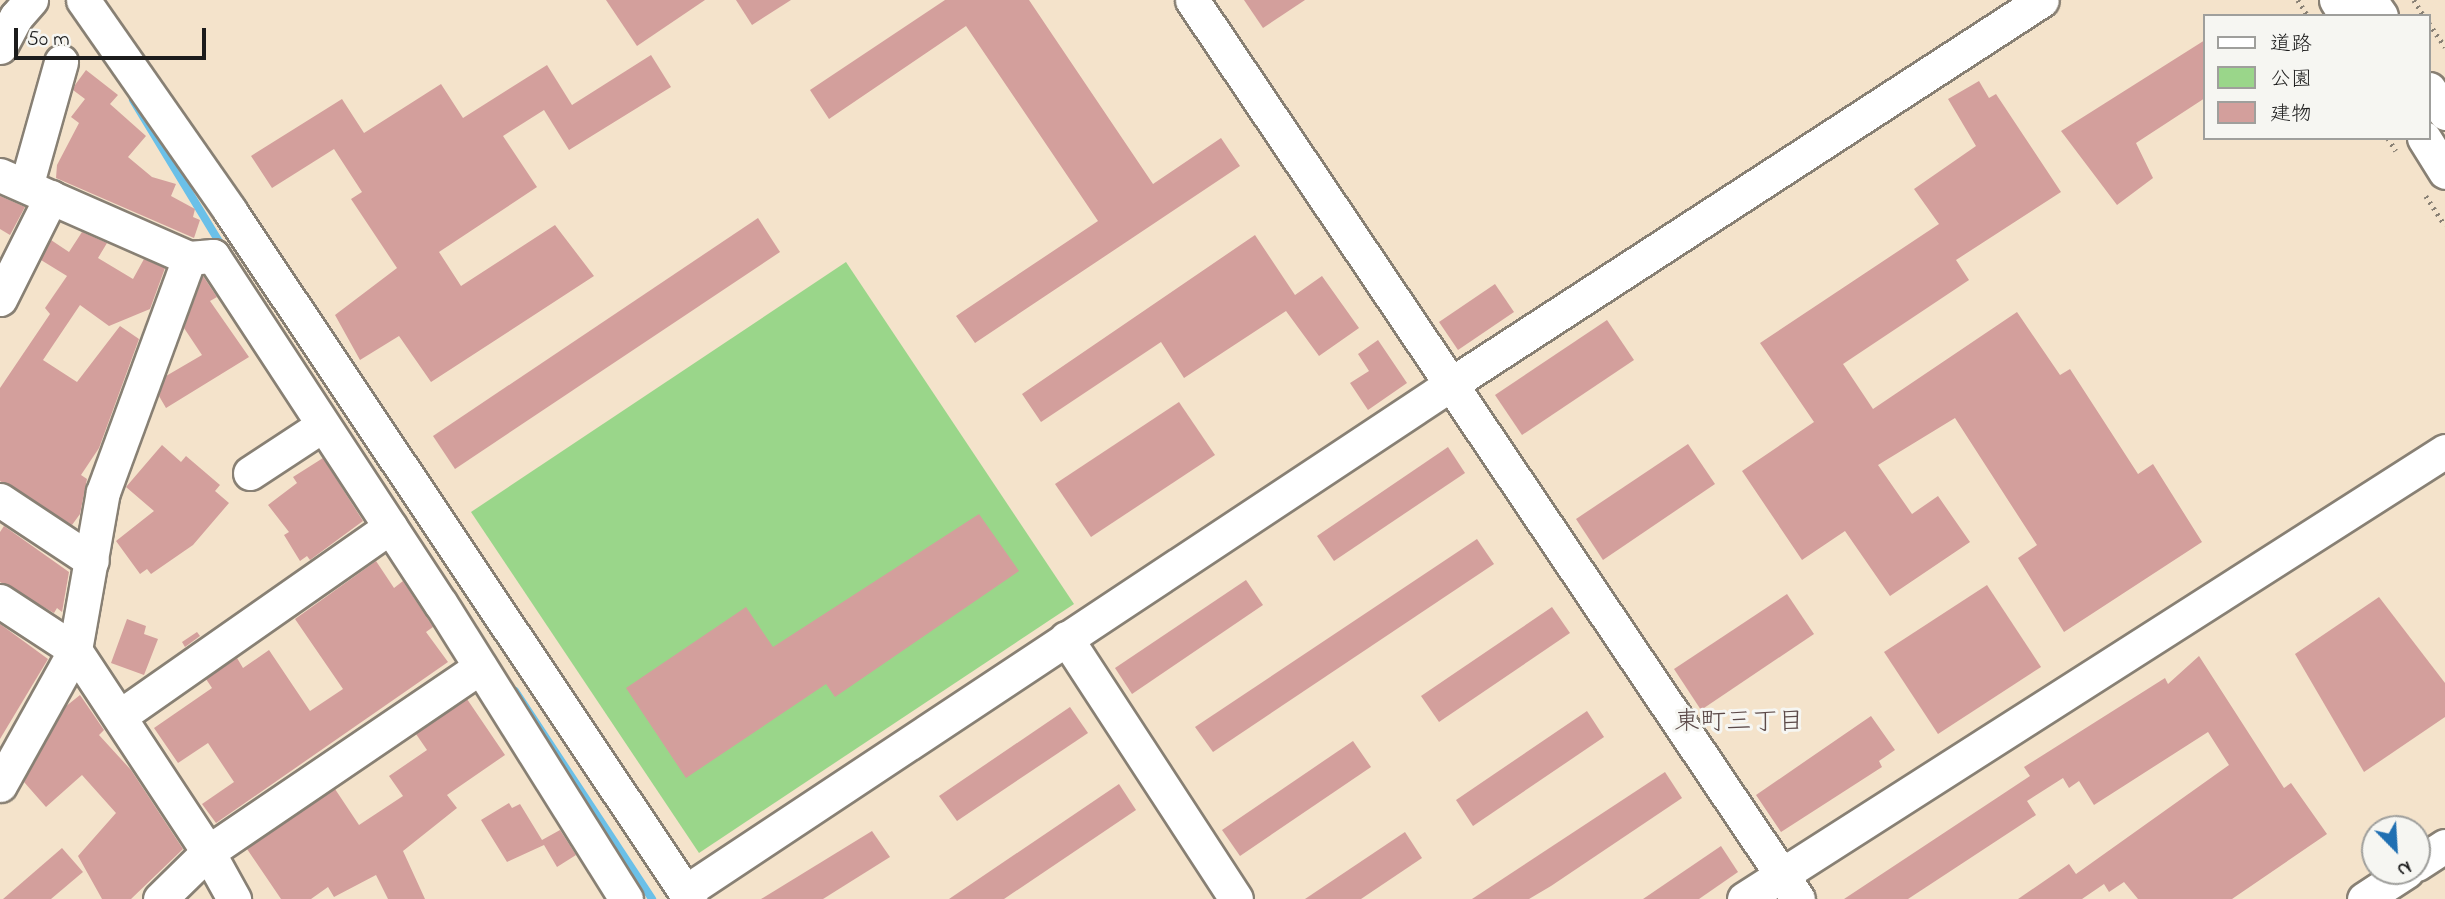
<!DOCTYPE html>
<meta charset="utf-8">
<style>
body{margin:0}
#map{position:relative;width:2445px;height:899px;overflow:hidden;background:#f4e3cb;font-family:"Indie Flower","Klee One",sans-serif}
div>[style]{position:absolute}
[style*='--x']{left:calc(var(--x)*1px);top:calc(var(--y)*1px);width:calc(var(--w)*1px);rotate:calc(var(--a)*1deg)}
.green>*{inset:0;background:#9ad68a}
.stream>*{height:8px;margin:-4px;padding:0 4px;transform-origin:4px;border-radius:4px;background:#6bc0e8}
.building>*{inset:0;background:#d39f9c}
.path>*{height:4.5px;margin-top:-2.25px;transform-origin:0;background:repeating-linear-gradient(90deg,#888074 0 2px,transparent 0 7px)}
.roads{filter:drop-shadow(2px 0 #888074) drop-shadow(-2px 0 #888074) drop-shadow(0 2px #888074) drop-shadow(0 -2px #888074)}
.minor>*{height:33px;margin:-16.5px;padding:0 16.5px;transform-origin:16.5px;border-radius:16.5px;background:#fff}
span{translate:-50% -50%;white-space:nowrap;text-align:center;line-height:1.15;-webkit-text-stroke:6px #f6f6f2;paint-order:stroke}
.neighbourhood-label{font-size:26px;color:#5c4a49}
.legend{position:absolute;left:2203px;top:14px;width:228px;height:126px;box-sizing:border-box;background:#f6f6f2;border:2px solid #9f9f9c;margin:0;padding:9px 12px;list-style:none;font-size:21px;color:#1c1c1c}
.legend li{display:flex;align-items:center;gap:14px;height:35px}
.legend b{width:35px;border:2px solid #9f9f9c}
.north{position:absolute;left:2361px;top:815px;width:70px;height:70px;box-sizing:border-box;background:#f6f6f2;border:2px solid #9f9f9c;border-radius:50%;rotate:156deg;font-size:19px;font-weight:700;line-height:28px;text-align:center;color:#1c1c1c}
.north::after{content:'';display:block;margin:auto;width:24px;height:32px;background:#1f6fb2;clip-path:polygon(50% 0,100% 100%,50% 72%,0 100%)}
.scale{position:absolute;left:14px;top:28px;width:192px;height:32px;box-sizing:border-box;border:4px solid #1c1c1c;border-top:0;padding-left:9px;font-size:21px;line-height:24px;white-space:nowrap;color:#1c1c1c;-webkit-text-stroke:5px #f6f6f2;paint-order:stroke}
</style>
<div id="map">
<div class="green">
<div style="clip-path:polygon(846px 262px,1074px 604px,699px 853px,471px 512px)"></div>
</div>
<div class="stream">
<div style="--x:133;--y:100;--w:173;--a:58.7"></div>
<div style="--x:515;--y:691;--w:249;--a:56.6"></div>
</div>
<div class="building">
<div style="clip-path:polygon(606px 0,705px 0,637px 46px)"></div>
<div style="clip-path:polygon(736px 0,791px 0,752px 25px)"></div>
<div style="clip-path:polygon(945px 0,1029px 0,1153px 184px,1221px 138px,1240px 166px,975px 343px,956px 316px,1098px 221px,966px 26px,829px 119px,810px 90px)"></div>
<div style="clip-path:polygon(1244px 0,1305px 0,1263px 28px)"></div>
<div style="clip-path:polygon(2205px 40px,2205px 98px,2136px 143px,2153px 178px,2117px 205px,2061px 131px)"></div>
<div style="clip-path:polygon(651px 55px,671px 87px,569px 150px,544px 110px,503px 136px,537px 187px,439px 252px,461px 286px,555px 225px,594px 276px,431px 382px,399px 336px,360px 360px,335px 315px,397px 268px,351px 199px,362px 192px,334px 149px,272px 188px,251px 156px,342px 99px,364px 133px,441px 84px,463px 118px,547px 65px,572px 105px)"></div>
<div style="clip-path:polygon(86px 70px,118px 95px,110px 104px,146px 136px,128px 157px,152px 177px,176px 184px,171px 196px,195px 209px,193px 217px,200px 220px,194px 238px,56px 178px,57px 165px,79px 123px,71px 117px,85px 99px,73px 90px,75px 85px)"></div>
<div style="clip-path:polygon(1979px 81px,1989px 98px,1996px 94px,2061px 192px,1956px 260px,1969px 280px,1843px 364px,1873px 409px,2017px 312px,2060px 375px,2070px 369px,2138px 474px,2153px 464px,2202px 542px,2064px 632px,2018px 558px,2037px 545px,1955px 418px,1878px 465px,1912px 514px,1938px 496px,1970px 542px,1890px 596px,1845px 531px,1802px 560px,1742px 471px,1814px 422px,1760px 343px,1939px 224px,1914px 189px,1976px 146px,1948px 99px)"></div>
<div style="clip-path:polygon(0 196px,25px 207px,10px 235px,0 229px)"></div>
<div style="clip-path:polygon(758px 218px,780px 252px,455px 469px,433px 436px)"></div>
<div style="clip-path:polygon(82px 232px,107px 243px,98px 258px,133px 279px,144px 259px,165px 268px,150px 309px,109px 326px,80px 305px,43px 360px,77px 382px,120px 326px,139px 339px,99px 448px,81px 475px,87px 479px,80px 514px,72px 525px,0 481px,0 388px,50px 314px,45px 308px,67px 276px,41px 260px,51px 240px,69px 252px)"></div>
<div style="clip-path:polygon(1255px 235px,1295px 295px,1322px 276px,1359px 328px,1319px 356px,1286px 311px,1184px 378px,1161px 342px,1041px 422px,1022px 394px)"></div>
<div style="clip-path:polygon(203px 276px,217px 297px,210px 301px,249px 357px,166px 408px,159px 396px,166px 376px,202px 355px,184px 328px)"></div>
<div style="clip-path:polygon(1495px 284px,1514px 312px,1458px 350px,1439px 322px)"></div>
<div style="clip-path:polygon(1607px 320px,1634px 360px,1522px 435px,1495px 395px)"></div>
<div style="clip-path:polygon(1378px 340px,1407px 383px,1368px 410px,1350px 383px,1369px 371px,1358px 354px)"></div>
<div style="clip-path:polygon(1179px 402px,1215px 455px,1091px 537px,1055px 484px)"></div>
<div style="clip-path:polygon(1688px 444px,1715px 484px,1603px 560px,1576px 519px)"></div>
<div style="clip-path:polygon(162px 445px,181px 462px,186px 456px,220px 485px,215px 491px,229px 503px,193px 545px,151px 574px,147px 569px,140px 574px,116px 541px,154px 511px,126px 487px)"></div>
<div style="clip-path:polygon(1448px 447px,1465px 473px,1334px 561px,1317px 536px)"></div>
<div style="clip-path:polygon(323px 458px,363px 521px,310px 560px,307px 556px,300px 561px,284px 535px,289px 532px,268px 505px,297px 483px,293px 477px)"></div>
<div style="clip-path:polygon(979px 514px,1019px 571px,835px 697px,826px 684px,686px 778px,626px 688px,746px 607px,773px 647px)"></div>
<div style="clip-path:polygon(4px 526px,69px 572px,62px 612px,57px 608px,54px 613px,0 582px,0 532px)"></div>
<div style="clip-path:polygon(1477px 539px,1494px 564px,1213px 752px,1195px 727px)"></div>
<div style="clip-path:polygon(376px 561px,394px 588px,403px 581px,433px 627px,426px 632px,448px 662px,216px 823px,202px 804px,234px 782px,208px 743px,178px 763px,154px 728px,212px 688px,206px 679px,237px 658px,243px 668px,269px 650px,310px 711px,343px 689px,295px 619px)"></div>
<div style="clip-path:polygon(1246px 580px,1263px 605px,1132px 694px,1115px 668px)"></div>
<div style="clip-path:polygon(1987px 585px,2041px 667px,1938px 734px,1884px 652px)"></div>
<div style="clip-path:polygon(1787px 594px,1814px 634px,1701px 710px,1674px 669px)"></div>
<div style="clip-path:polygon(2379px 597px,2445px 683px,2445px 717px,2364px 772px,2295px 654px)"></div>
<div style="clip-path:polygon(1552px 607px,1570px 633px,1439px 722px,1421px 696px)"></div>
<div style="clip-path:polygon(127px 619px,146px 626px,144px 634px,158px 639px,144px 675px,111px 663px)"></div>
<div style="clip-path:polygon(0 624px,48px 659px,0 739px)"></div>
<div style="clip-path:polygon(197px 632px,200px 636px,185px 647px,182px 642px)"></div>
<div style="clip-path:polygon(2199px 656px,2284px 788px,2291px 783px,2327px 834px,2232px 899px,2138px 899px,2124px 882px,2109px 892px,2104px 884px,2082px 899px,2018px 899px,2069px 864px,2076px 874px,2229px 765px,2208px 732px,2094px 805px,2079px 781px,2069px 788px,2063px 778px,2027px 801px,2036px 815px,1908px 899px,1844px 899px,2030px 776px,2024px 767px,2165px 678px,2168px 684px)"></div>
<div style="clip-path:polygon(80px 695px,104px 730px,99px 735px,131px 770px,183px 849px,131px 899px,102px 899px,78px 856px,116px 813px,82px 775px,46px 807px,24px 782px,65px 707px)"></div>
<div style="clip-path:polygon(467px 699px,505px 755px,447px 795px,457px 808px,403px 851px,425px 899px,388px 899px,376px 875px,334px 897px,328px 887px,311px 899px,281px 899px,247px 849px,335px 789px,359px 825px,403px 796px,389px 776px,427px 750px,416px 734px)"></div>
<div style="clip-path:polygon(1070px 707px,1088px 733px,957px 821px,939px 796px)"></div>
<div style="clip-path:polygon(1587px 711px,1604px 737px,1473px 826px,1456px 800px)"></div>
<div style="clip-path:polygon(1871px 716px,1895px 750px,1879px 761px,1882px 767px,1781px 832px,1756px 795px)"></div>
<div style="clip-path:polygon(1353px 741px,1371px 767px,1240px 856px,1222px 830px)"></div>
<div style="clip-path:polygon(1665px 772px,1682px 798px,1551px 886px,1529px 899px,1472px 899px)"></div>
<div style="clip-path:polygon(1119px 784px,1136px 810px,1004px 899px,949px 899px)"></div>
<div style="clip-path:polygon(509px 803px,512px 808px,520px 804px,542px 840px,560px 830px,576px 855px,557px 867px,544px 845px,507px 862px,481px 820px)"></div>
<div style="clip-path:polygon(872px 831px,890px 857px,823px 899px,761px 899px)"></div>
<div style="clip-path:polygon(1405px 832px,1422px 858px,1361px 899px,1305px 899px)"></div>
<div style="clip-path:polygon(1721px 846px,1738px 872px,1699px 899px,1643px 899px)"></div>
<div style="clip-path:polygon(62px 848px,83px 872px,51px 899px,3px 899px)"></div>
</div>
<div class="path">
<div style="--x:2298;--y:0;--w:19;--a:58"></div>
<div style="--x:2414;--y:0;--w:19;--a:58"></div>
<div style="--x:2429;--y:23;--w:29;--a:56"></div>
<div style="--x:2388;--y:138;--w:15;--a:58"></div>
<div style="--x:2426;--y:196;--w:35;--a:57"></div>
</div>
<div class="roads">
<div class="minor">
<div style="--x:83;--y:0;--w:257;--a:55.1"></div>
<div style="--x:230;--y:211;--w:828;--a:56.23"></div>
<div style="--x:1192;--y:0;--w:1084;--a:56.02"></div>
<div style="--x:2336;--y:0;--w:19;--a:58"></div>
<div style="--x:2370;--y:0;--w:19;--a:55"></div>
<div style="--x:0;--y:47;--w:34;--a:-62"></div>
<div style="--x:16;--y:17;--w:23;--a:-49"></div>
<div style="--x:2429;--y:89;--w:29;--a:56"></div>
<div style="--x:2424;--y:138;--w:40;--a:58"></div>
<div style="--x:0;--y:175;--w:206;--a:23.7"></div>
<div style="--x:189;--y:258;--w:24;--a:-5"></div>
<div style="--x:213;--y:256;--w:416;--a:56.8"></div>
<div style="--x:441;--y:604;--w:348;--a:57.9"></div>
<div style="--x:27;--y:183;--w:126;--a:-74.3"></div>
<div style="--x:0;--y:299;--w:114;--a:-63.4"></div>
<div style="--x:250;--y:473;--w:87;--a:-33.3"></div>
<div style="--x:0;--y:500;--w:110;--a:33.5"></div>
<div style="--x:0;--y:601;--w:90;--a:33.2"></div>
<div style="--x:75;--y:650;--w:242;--a:56.6"></div>
<div style="--x:208;--y:852;--w:54;--a:61"></div>
<div style="--x:1066;--y:638;--w:311;--a:56.9"></div>
<div style="--x:120;--y:716;--w:330;--a:-35"></div>
<div style="--x:0;--y:785;--w:154;--a:-60.9"></div>
<div style="--x:75;--y:650;--w:160;--a:-80"></div>
<div style="--x:103;--y:492;--w:249;--a:-69.8"></div>
<div style="--x:2417;--y:864;--w:33;--a:-33"></div>
<div style="--x:685;--y:892;--w:916;--a:-33.55"></div>
<div style="--x:1448;--y:386;--w:708;--a:-33.02"></div>
<div style="--x:160;--y:899;--w:67;--a:-44.4"></div>
<div style="--x:208;--y:852;--w:329;--a:-34.2"></div>
<div style="--x:1744;--y:899;--w:832;--a:-32.58"></div>
<div style="--x:2364;--y:899;--w:51;--a:-33.1"></div>
</div>
</div>
<div class="neighbourhood-label">
<span style="left:1739px;top:724px">東町三丁目</span>
</div>
<ul class="legend">
<li><b style="height:9px;background:#fff"></b>道路</li>
<li><b style="height:19px;background:#9ad68a"></b>公園</li>
<li><b style="height:19px;background:#d39f9c"></b>建物</li>
</ul>
<div class="north">N</div>
<div class="scale">50 m</div>
</div>
